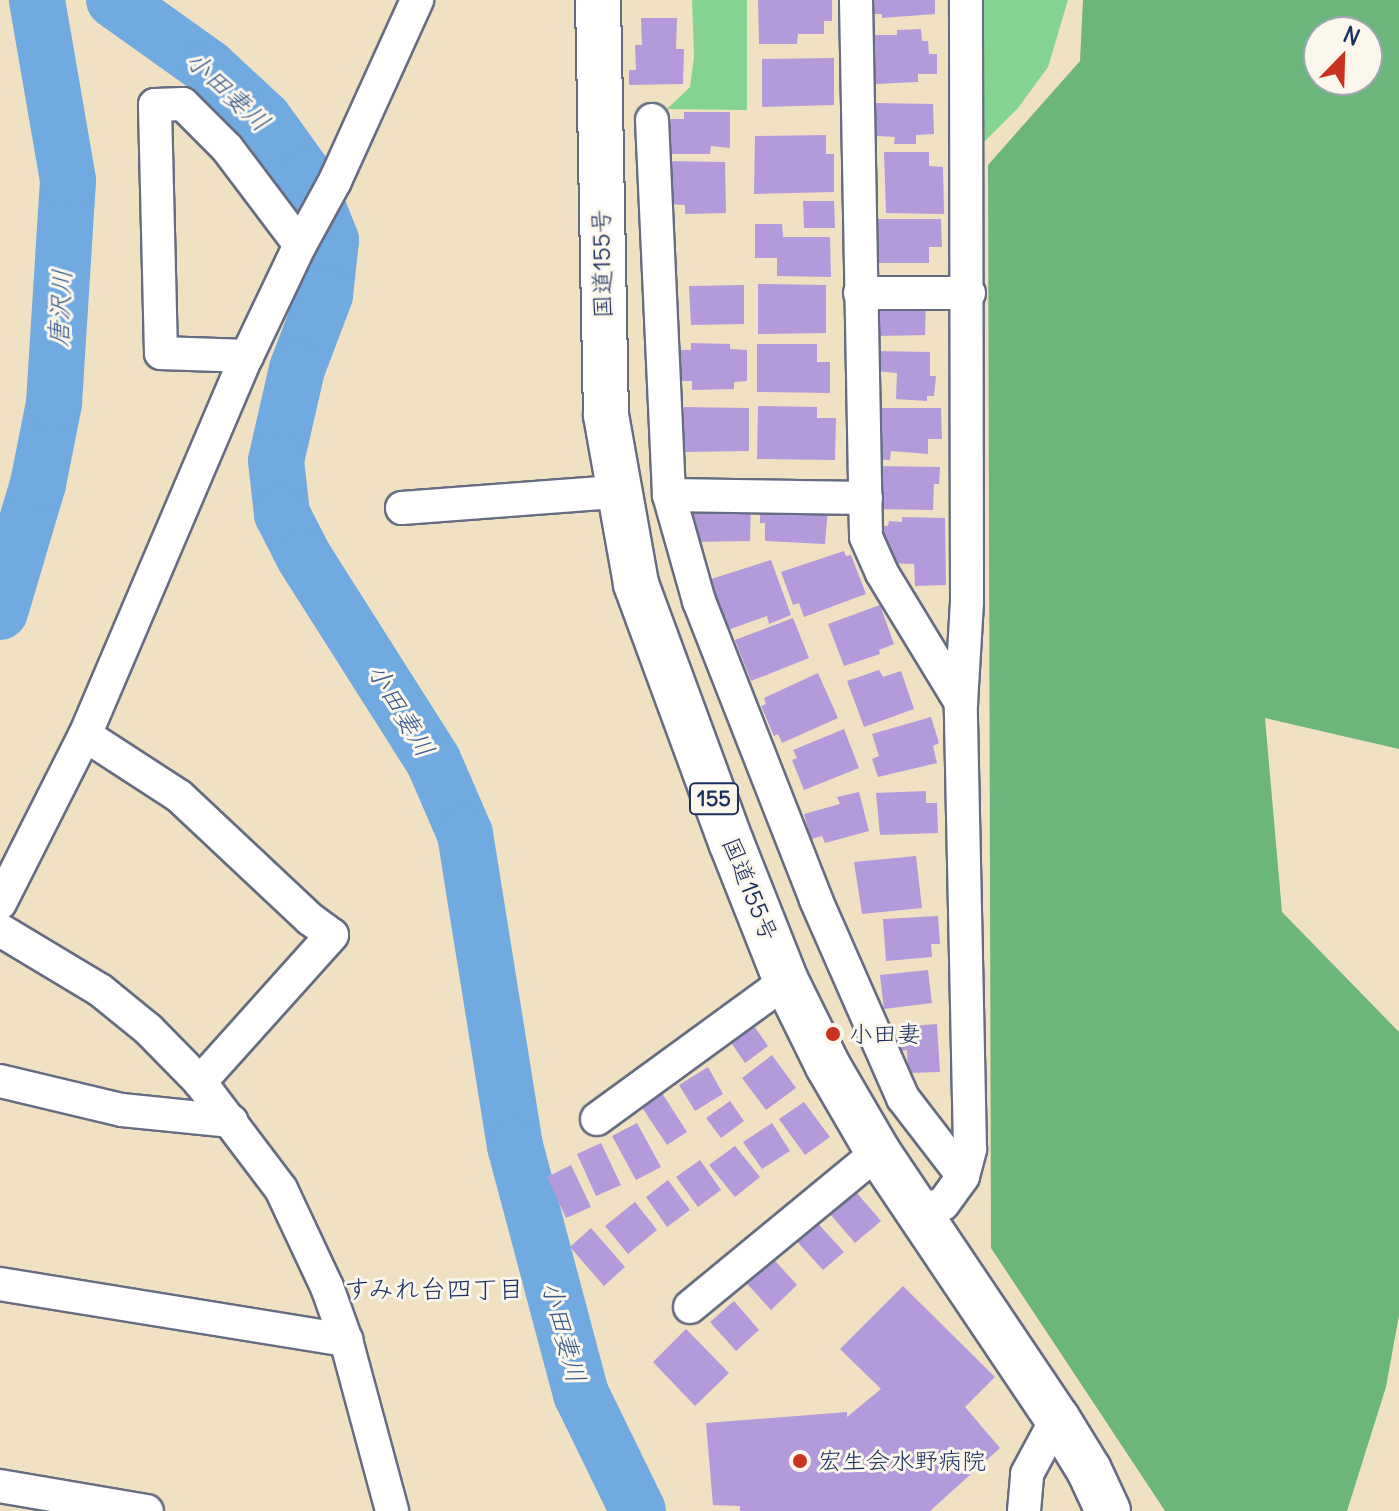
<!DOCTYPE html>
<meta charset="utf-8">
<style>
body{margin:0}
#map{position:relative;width:1399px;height:1511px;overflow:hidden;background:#f0e1c3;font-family:Delius,"Klee One",sans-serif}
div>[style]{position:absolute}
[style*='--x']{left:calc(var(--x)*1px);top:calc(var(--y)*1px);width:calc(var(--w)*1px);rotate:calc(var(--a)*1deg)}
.green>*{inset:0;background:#85d391}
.forest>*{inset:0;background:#6cb57b}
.river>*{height:56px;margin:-28px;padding:0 28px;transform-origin:28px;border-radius:28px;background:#71aae0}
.building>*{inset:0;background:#b29adb}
.roads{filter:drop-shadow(2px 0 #666d81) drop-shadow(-2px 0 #666d81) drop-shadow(0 2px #666d81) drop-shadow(0 -2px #666d81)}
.minor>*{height:32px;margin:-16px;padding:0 16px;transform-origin:16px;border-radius:16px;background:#fff}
.highway>*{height:44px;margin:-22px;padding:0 22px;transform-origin:22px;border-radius:22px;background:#fff}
.dots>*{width:22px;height:22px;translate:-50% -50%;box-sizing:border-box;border:4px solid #fbf7ec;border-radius:50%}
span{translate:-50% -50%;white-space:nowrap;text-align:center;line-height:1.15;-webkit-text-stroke:6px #fbf7ec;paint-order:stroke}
.shield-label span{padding:2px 6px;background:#fbf7ec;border:2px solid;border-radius:6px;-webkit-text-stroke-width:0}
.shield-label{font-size:22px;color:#1b2f5e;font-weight:700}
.street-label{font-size:24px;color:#1b2f5e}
.poi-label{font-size:24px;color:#1b2f5e}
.left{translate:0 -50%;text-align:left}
.water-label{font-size:26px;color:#395a8c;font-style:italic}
.neighbourhood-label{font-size:26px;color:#1b2f5e}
.north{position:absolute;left:1303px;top:16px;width:80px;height:80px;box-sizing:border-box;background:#fbf7ec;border:2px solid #a1a7b3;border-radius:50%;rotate:23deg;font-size:22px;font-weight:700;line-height:32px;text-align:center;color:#1b2f5e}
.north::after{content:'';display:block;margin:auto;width:28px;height:36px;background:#c8321e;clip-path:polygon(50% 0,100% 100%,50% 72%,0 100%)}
</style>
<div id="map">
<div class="green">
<div style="clip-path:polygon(692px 0,747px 0,747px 110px,667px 109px,690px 87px,694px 57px)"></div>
<div style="clip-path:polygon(967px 0,1068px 0,1048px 67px,1018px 108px,986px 140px,955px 163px)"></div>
</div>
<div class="forest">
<div style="clip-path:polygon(evenodd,1083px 0,1399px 0,1399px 749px,1265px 718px,1282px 912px,1399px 1032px,1399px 1315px,1386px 1387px,1347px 1511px,1165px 1511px,991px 1248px,988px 165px,1080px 61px,1083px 0,1319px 32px,1367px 32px,1367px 80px,1319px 80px,1319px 32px)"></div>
</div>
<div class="river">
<div style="--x:114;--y:0;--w:115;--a:35.5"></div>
<div style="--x:208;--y:67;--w:76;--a:42.9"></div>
<div style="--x:264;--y:119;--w:72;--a:54.1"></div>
<div style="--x:306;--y:177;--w:68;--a:68.4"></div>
<div style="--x:331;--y:240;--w:55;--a:96.2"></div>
<div style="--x:325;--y:295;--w:79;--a:110.7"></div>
<div style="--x:297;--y:369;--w:94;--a:102.9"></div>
<div style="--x:276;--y:461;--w:53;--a:83.5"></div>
<div style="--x:282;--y:514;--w:48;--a:62.9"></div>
<div style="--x:304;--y:557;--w:241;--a:57.6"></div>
<div style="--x:433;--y:760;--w:81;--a:66.6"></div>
<div style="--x:465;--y:834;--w:316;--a:80.9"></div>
<div style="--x:515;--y:1146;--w:257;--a:75.1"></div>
<div style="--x:581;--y:1394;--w:130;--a:64"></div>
<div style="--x:0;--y:612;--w:134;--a:-73.5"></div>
<div style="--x:38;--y:484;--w:83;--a:-78.8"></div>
<div style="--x:54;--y:403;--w:223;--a:-86.4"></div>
<div style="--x:68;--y:180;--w:183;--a:-99.8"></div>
</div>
<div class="building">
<div style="clip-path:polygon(758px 0,832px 0,832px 21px,824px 21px,824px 34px,798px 34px,797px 44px,759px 44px)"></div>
<div style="clip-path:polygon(868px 0,935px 0,935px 14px,882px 18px,882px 14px,868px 14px)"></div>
<div style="clip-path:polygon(641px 18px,677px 18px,676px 49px,684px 49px,683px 84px,629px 85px,629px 70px,636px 70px,635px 45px,642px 45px)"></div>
<div style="clip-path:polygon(921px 29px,922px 41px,928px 41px,929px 54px,937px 54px,937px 74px,918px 74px,918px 82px,874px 84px,865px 35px,897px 35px,897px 30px)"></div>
<div style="clip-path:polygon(834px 58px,834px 105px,762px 107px,762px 59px)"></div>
<div style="clip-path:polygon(875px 103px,933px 104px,934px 134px,916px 135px,916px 144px,894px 144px,895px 137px,877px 136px)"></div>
<div style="clip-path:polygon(684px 112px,730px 112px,730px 148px,711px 146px,710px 154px,670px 154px,670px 119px,684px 119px)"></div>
<div style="clip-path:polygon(826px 135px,826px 154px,834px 154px,834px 192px,754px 194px,755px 136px)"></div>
<div style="clip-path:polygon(884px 152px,929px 152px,929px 166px,943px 167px,944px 214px,886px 213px)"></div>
<div style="clip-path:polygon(665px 161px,725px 162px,726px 213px,685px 214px,685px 205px,665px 204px)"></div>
<div style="clip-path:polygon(803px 201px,834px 201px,835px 228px,804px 228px)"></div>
<div style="clip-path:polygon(878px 219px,941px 219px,942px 247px,929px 247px,929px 263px,879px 263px)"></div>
<div style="clip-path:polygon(755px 224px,782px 224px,783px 237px,830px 237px,831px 277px,777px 276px,777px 258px,755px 258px)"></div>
<div style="clip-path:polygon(758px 284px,826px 285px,826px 333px,758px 334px)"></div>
<div style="clip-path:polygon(744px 285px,744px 324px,691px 325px,689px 286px)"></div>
<div style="clip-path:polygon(926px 299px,925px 335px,877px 336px,875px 300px)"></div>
<div style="clip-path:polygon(691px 343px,730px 344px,730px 349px,747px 350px,747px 381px,734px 382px,734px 389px,692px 390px,692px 381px,671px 381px,670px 350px,691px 350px)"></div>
<div style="clip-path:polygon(757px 344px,817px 344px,817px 362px,830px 362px,830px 393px,757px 392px)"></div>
<div style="clip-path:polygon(876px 351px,930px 352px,930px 376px,936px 376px,934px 396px,927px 396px,927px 401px,896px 399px,897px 373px,875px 371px)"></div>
<div style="clip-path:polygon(758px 406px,817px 407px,817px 418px,836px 418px,835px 460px,757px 459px)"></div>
<div style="clip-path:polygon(684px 407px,749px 408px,749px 451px,683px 452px)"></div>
<div style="clip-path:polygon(873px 408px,941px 408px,942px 439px,928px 439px,928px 454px,891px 451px,890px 460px,873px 459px)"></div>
<div style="clip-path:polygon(873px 466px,940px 467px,939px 484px,934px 484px,933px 510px,873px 509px)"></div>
<div style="clip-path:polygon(689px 496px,751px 497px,750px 541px,689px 542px)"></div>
<div style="clip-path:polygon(760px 496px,828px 508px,825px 544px,765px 541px,765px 523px,760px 523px)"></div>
<div style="clip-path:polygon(902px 517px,945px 518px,946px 585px,915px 586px,914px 564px,886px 563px,870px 524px,888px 526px,889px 521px,902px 522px)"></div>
<div style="clip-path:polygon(844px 551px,846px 556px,851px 555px,866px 594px,804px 617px,799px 603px,793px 605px,781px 572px)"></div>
<div style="clip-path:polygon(771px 560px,791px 615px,769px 624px,767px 616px,725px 631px,708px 580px)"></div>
<div style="clip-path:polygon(880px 605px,894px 644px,879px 650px,880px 654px,844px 666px,828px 624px)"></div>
<div style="clip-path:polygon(793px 618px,809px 658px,751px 681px,735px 640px)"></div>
<div style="clip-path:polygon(879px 670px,883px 677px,901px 671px,914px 709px,864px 727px,847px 681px)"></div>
<div style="clip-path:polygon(818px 673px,838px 718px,782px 743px,778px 734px,774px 736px,761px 706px,766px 704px,764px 698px)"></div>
<div style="clip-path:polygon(931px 717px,939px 743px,933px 746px,937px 763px,878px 777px,872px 759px,879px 756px,872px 734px)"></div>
<div style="clip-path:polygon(844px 729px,859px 768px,804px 790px,792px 760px,797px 758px,793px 750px)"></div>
<div style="clip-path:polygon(926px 791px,926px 803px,937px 803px,938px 833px,880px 835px,876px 793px)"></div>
<div style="clip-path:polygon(859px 792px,869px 831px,825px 843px,822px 836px,811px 839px,804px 814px,840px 804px,837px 797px)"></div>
<div style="clip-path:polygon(916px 856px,922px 908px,862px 914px,854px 862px)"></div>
<div style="clip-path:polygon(938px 916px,940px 944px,931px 944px,932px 957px,886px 961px,883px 919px)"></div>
<div style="clip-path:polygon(928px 970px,932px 1003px,884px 1009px,880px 975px)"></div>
<div style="clip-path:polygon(751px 1022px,768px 1046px,745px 1063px,728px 1038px)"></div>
<div style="clip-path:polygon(937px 1024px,940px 1072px,908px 1073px,907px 1050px,900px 1051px,899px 1027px)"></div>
<div style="clip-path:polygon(772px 1055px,796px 1088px,766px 1110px,742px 1078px)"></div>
<div style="clip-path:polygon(708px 1067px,723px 1094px,695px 1111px,679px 1085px)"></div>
<div style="clip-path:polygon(660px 1090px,687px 1132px,667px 1145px,639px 1103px)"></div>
<div style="clip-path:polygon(730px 1101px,744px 1121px,721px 1138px,706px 1118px)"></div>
<div style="clip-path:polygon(804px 1102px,830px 1137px,805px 1155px,779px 1119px)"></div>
<div style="clip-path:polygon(637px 1123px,661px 1167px,636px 1180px,612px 1136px)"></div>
<div style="clip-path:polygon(772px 1123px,790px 1151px,762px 1169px,743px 1142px)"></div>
<div style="clip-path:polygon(601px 1143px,621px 1185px,596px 1196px,577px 1154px)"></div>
<div style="clip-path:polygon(735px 1146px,760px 1177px,735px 1197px,709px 1165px)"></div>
<div style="clip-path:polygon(700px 1160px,721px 1190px,698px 1207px,676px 1177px)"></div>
<div style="clip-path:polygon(571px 1165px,591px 1207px,566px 1218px,547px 1177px)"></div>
<div style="clip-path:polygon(668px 1180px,690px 1210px,667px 1227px,646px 1197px)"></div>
<div style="clip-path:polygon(850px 1185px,881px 1221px,855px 1243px,824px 1207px)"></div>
<div style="clip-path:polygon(635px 1202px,657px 1230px,628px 1254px,605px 1226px)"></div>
<div style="clip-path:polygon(812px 1217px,844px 1252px,823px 1270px,792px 1236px)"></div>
<div style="clip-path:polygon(591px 1228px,625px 1267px,604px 1286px,570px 1247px)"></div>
<div style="clip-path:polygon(767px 1252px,797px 1285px,771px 1310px,740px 1276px)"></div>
<div style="clip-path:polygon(903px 1286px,995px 1377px,965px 1407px,1000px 1448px,930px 1511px,740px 1511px,740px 1506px,713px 1505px,706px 1423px,847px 1412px,847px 1417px,881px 1389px,840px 1349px)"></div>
<div style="clip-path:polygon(734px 1301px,759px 1330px,736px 1351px,710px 1322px)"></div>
<div style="clip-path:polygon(686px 1329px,729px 1373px,695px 1406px,653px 1362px)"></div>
</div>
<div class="roads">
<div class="minor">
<div style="--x:856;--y:0;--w:537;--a:88.93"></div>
<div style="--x:866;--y:537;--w:39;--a:66"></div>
<div style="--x:882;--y:573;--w:152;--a:58.7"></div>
<div style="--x:652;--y:120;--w:375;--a:87.4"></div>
<div style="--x:669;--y:495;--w:110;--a:74.2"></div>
<div style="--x:699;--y:601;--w:321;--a:68.6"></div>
<div style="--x:816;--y:900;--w:216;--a:66.3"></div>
<div style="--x:903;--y:1098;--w:98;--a:52.4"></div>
<div style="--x:860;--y:293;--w:109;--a:0"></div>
<div style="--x:247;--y:356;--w:86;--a:-178"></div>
<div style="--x:161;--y:353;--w:248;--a:-91.4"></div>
<div style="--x:155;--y:105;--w:28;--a:-2"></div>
<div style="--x:183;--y:104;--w:62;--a:45"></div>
<div style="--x:227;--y:148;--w:121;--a:53"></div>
<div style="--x:669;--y:495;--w:197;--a:0.9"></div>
<div style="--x:402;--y:508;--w:216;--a:-4.3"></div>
<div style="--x:85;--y:735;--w:112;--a:33"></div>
<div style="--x:179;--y:796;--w:180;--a:43.2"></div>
<div style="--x:310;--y:919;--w:27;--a:36"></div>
<div style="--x:332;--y:935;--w:198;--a:131.9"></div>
<div style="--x:0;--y:903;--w:188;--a:-63.2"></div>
<div style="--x:85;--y:735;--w:412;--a:-66.9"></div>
<div style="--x:247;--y:356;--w:123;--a:-64.5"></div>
<div style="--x:300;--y:245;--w:73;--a:-61.3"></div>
<div style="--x:335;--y:181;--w:199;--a:-65.6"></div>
<div style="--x:0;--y:930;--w:117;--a:31"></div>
<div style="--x:100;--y:990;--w:62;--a:39.1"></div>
<div style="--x:148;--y:1029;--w:74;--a:45.5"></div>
<div style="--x:200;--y:1082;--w:134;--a:52.9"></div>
<div style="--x:281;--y:1189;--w:108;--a:64.9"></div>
<div style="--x:327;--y:1287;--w:56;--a:70.3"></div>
<div style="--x:346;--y:1340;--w:177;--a:74.9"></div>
<div style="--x:0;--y:1081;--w:125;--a:13.4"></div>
<div style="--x:122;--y:1110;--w:110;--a:5.8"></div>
<div style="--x:597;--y:1119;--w:234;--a:-36.1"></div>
<div style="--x:918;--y:1211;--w:26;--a:-16"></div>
<div style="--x:943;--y:1204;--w:34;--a:-54"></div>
<div style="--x:963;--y:1176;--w:28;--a:-75"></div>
<div style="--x:970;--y:1149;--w:446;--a:-91.2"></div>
<div style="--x:961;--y:703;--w:102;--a:-86.6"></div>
<div style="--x:967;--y:601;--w:601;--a:-90.1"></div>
<div style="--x:0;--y:1284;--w:351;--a:9.2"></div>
<div style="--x:690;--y:1307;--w:244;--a:-39.5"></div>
<div style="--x:0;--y:1486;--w:149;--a:9.7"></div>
<div style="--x:1024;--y:1511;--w:37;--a:-85"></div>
<div style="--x:1027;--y:1474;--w:64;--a:-61.8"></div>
</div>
<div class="highway">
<div style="--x:598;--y:0;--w:415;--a:88.9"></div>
<div style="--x:606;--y:415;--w:172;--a:79.9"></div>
<div style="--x:636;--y:584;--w:275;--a:69.8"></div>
<div style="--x:731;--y:842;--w:149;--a:68.4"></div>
<div style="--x:786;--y:981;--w:95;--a:63.7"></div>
<div style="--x:828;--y:1066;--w:99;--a:59.8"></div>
<div style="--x:878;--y:1152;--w:321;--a:56.1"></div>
<div style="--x:1057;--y:1418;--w:61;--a:58.4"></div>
<div style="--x:1089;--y:1470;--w:45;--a:65.1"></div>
</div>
</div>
<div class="dots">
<div style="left:833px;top:1034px;background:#c8321e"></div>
<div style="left:800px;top:1461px;background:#c8321e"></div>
</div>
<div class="shield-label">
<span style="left:714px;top:799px">155</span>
</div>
<div class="street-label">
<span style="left:602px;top:264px;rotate:-91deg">国道155号</span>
<span style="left:750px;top:889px;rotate:68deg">国道155号</span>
</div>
<div class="poi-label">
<span class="left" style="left:849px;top:1034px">小田妻</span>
<span class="left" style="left:818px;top:1461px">宏生会水野病院</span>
</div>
<div class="water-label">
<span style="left:228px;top:91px;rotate:43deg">小田妻川</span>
<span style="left:60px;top:308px;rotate:-87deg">唐沢川</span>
<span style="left:401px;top:710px;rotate:59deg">小田妻川</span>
<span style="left:564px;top:1332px;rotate:75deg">小田妻川</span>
</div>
<div class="neighbourhood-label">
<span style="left:434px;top:1289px">すみれ台四丁目</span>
</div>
<div class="north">N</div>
</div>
